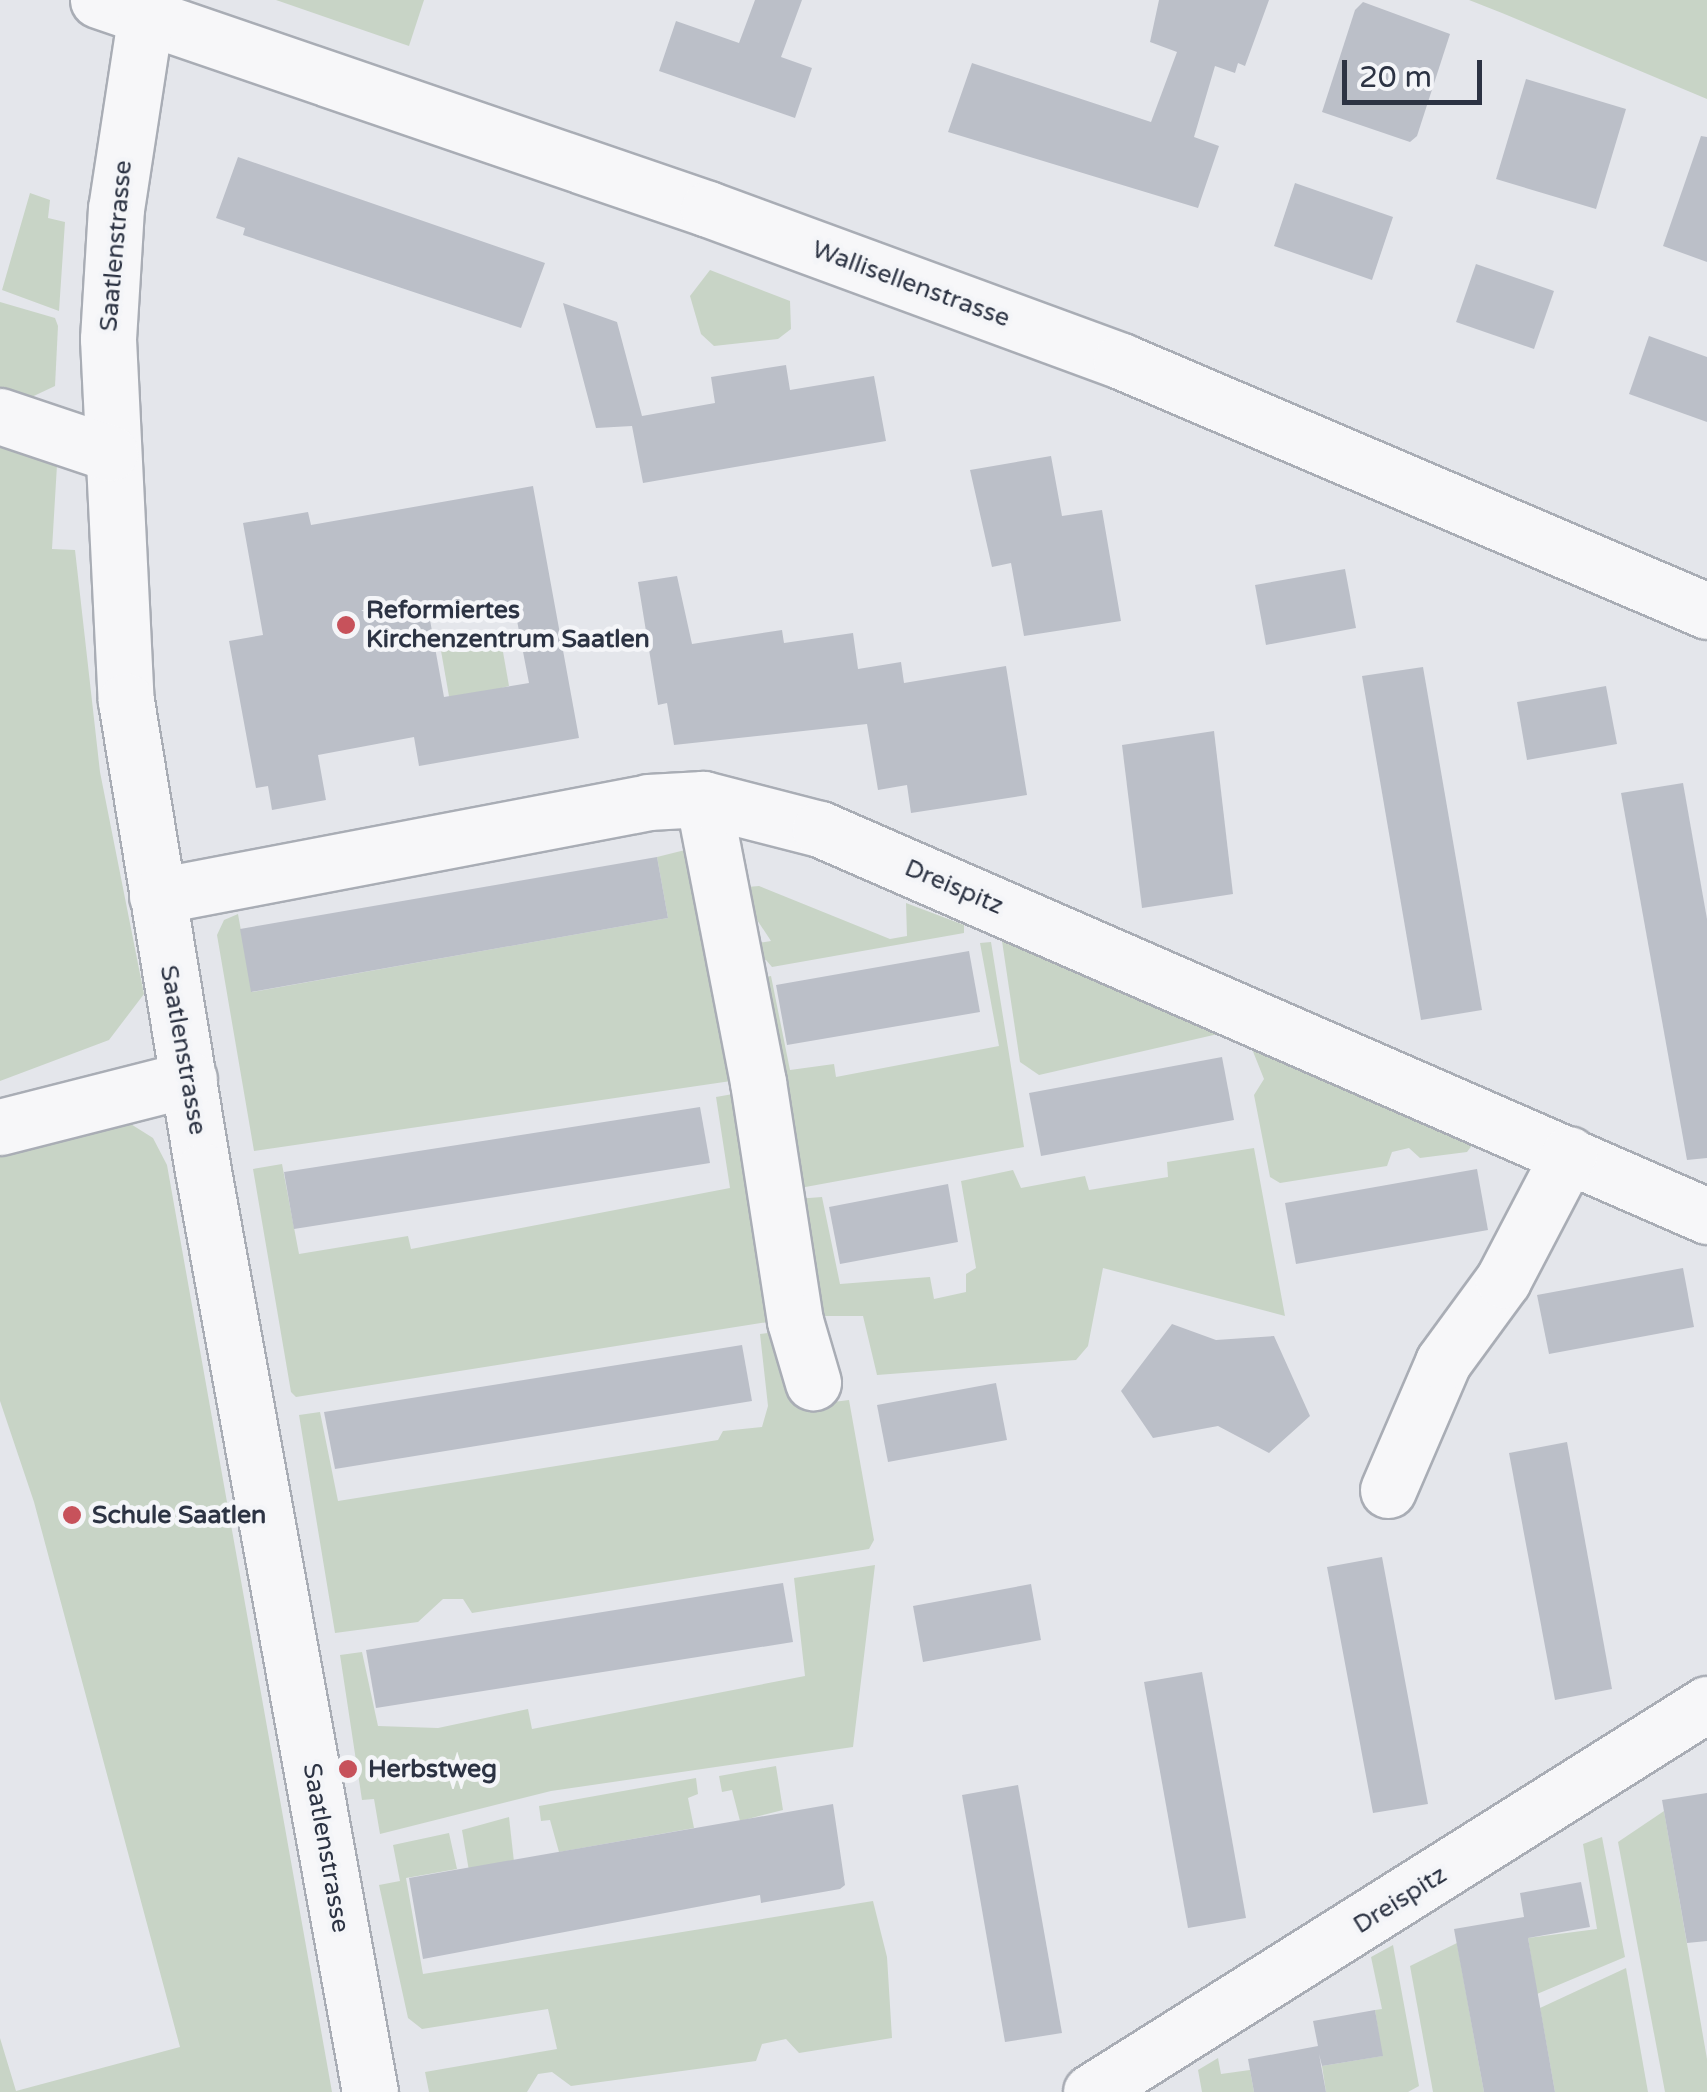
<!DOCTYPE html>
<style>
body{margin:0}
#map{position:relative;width:1707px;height:2092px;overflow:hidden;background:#e4e6eb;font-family:"Varela Round",sans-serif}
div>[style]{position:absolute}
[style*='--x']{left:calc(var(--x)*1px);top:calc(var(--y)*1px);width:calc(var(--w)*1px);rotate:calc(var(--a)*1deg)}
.green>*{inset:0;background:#c8d4c6}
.building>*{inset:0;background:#bbbfc8}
.roads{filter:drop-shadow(2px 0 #a9adb5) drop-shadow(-2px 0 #a9adb5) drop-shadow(0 2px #a9adb5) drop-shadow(0 -2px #a9adb5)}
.minor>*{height:55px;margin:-27.5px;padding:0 27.5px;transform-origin:27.5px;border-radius:27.5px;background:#f7f7f9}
.dots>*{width:28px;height:28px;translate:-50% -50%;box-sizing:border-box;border:5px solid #f4f5f8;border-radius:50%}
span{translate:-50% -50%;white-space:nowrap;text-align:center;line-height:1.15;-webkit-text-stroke:9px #f4f5f8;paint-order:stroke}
.street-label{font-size:25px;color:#2c3343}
.poi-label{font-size:25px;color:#2c3343;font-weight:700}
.left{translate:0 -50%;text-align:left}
.scale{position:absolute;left:1342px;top:60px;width:140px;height:45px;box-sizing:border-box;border:5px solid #2c3343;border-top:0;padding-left:12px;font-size:30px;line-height:35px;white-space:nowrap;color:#2c3343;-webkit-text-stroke:8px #f4f5f8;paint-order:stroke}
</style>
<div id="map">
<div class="green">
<div style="clip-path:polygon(276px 0,424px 0,409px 46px)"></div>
<div style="clip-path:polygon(1469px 0,1707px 0,1707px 99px,1502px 13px)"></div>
<div style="clip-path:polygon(30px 193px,50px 200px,48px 218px,65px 222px,59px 311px,2px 290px)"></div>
<div style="clip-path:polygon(710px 270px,790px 301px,791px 329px,778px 339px,714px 346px,701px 334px,690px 296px)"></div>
<div style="clip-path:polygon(0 302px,55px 318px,58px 326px,55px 386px,21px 402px,0 395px)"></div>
<div style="clip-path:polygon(0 447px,57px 465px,52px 549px,75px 550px,100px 772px,144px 994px,109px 1040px,0 1081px)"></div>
<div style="clip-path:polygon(500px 635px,509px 686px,450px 702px,440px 645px)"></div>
<div style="clip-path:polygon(689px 849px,731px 1081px,254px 1151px,217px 935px,224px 920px,238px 914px,252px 992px,668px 918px,657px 857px)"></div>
<div style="clip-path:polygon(759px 886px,890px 939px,907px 936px,906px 903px,964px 925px,964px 933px,772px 967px,766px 960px,749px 964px,745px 945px,771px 941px,736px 888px)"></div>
<div style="clip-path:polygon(1002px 941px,1218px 1034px,1039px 1075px,1020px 1062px)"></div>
<div style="clip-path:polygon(991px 942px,1024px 1147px,789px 1190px,751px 980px,771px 976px,790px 1070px,834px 1064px,836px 1077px,999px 1046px,980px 943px)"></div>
<div style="clip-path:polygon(1252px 1049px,1473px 1144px,1467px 1152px,1420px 1158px,1409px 1148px,1392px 1152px,1387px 1166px,1280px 1183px,1270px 1177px,1254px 1095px,1264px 1079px)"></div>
<div style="clip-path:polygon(733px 1094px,774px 1321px,296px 1397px,291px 1392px,253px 1169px,282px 1164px,299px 1254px,408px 1236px,411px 1249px,730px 1188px,716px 1097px)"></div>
<div style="clip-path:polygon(126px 1121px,153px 1138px,167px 1165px,332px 2092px,0 2092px,0 2038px,16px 2091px,180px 2047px,34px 1502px,0 1401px,0 1154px)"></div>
<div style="clip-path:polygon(1254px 1148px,1285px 1316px,1103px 1268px,1088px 1346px,1076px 1360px,877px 1375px,863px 1316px,822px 1316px,796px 1199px,822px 1197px,840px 1284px,930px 1277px,934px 1299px,966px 1292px,966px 1274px,976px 1268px,961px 1181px,1013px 1170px,1021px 1188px,1085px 1176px,1089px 1190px,1168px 1177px,1167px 1162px)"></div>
<div style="clip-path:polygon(776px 1332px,788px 1395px,802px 1406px,849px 1400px,874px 1540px,869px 1549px,472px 1613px,463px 1599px,443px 1599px,418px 1622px,335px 1633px,299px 1415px,320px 1412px,338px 1501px,718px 1440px,723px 1431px,762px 1427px,768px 1406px,760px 1334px)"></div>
<div style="clip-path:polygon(875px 1565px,853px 1747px,551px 1791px,380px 1834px,374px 1799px,362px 1800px,340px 1655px,362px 1652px,378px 1726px,438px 1728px,528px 1709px,532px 1729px,805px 1676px,794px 1578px)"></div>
<div style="clip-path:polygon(776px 1766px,783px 1810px,740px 1821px,732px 1790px,722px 1792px,719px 1776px)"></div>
<div style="clip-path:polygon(696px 1778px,698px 1794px,688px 1798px,694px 1828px,559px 1852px,550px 1820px,541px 1821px,539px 1806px)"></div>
<div style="clip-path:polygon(1664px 1811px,1707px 2059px,1707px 2092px,1665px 2092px,1618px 1842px)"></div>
<div style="clip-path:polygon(509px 1817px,514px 1862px,469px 1871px,462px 1830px)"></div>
<div style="clip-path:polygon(449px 1833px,457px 1869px,406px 1878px,423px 1974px,873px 1901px,887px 1957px,892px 2038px,799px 2053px,786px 2039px,762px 2044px,756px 2061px,571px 2086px,552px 2072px,538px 2074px,527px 2092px,429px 2092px,425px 2072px,557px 2049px,548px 2009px,422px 2029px,408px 2018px,379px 1885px,400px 1881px,393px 1845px)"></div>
<div style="clip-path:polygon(1602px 1837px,1625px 1957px,1537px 1994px,1528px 1938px,1597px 1929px,1583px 1844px)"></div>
<div style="clip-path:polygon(1457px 1943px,1484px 2092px,1433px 2092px,1410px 1966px)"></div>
<div style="clip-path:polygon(1393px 1945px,1419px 2086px,1408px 2092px,1326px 2092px,1322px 2066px,1382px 2056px,1375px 2010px,1382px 2009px,1371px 1957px)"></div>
<div style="clip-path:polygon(1626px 1968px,1648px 2092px,1555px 2092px,1540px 2008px)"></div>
<div style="clip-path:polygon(1218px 2058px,1221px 2074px,1250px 2070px,1254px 2092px,1202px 2092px,1198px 2070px)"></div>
</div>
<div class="building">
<div style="clip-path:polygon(755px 0,802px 0,781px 57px,812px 68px,795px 118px,659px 71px,676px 21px,739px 43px)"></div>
<div style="clip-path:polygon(1159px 0,1269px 0,1245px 66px,1238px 63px,1235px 73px,1215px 66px,1194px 137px,1219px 146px,1198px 208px,948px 132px,972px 63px,1151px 122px,1177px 52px,1150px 42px)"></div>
<div style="clip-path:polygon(1363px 2px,1450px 34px,1417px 136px,1410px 142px,1322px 112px,1355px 10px)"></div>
<div style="clip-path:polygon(1526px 79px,1626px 109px,1596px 209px,1496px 179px)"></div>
<div style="clip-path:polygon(1701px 136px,1707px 137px,1707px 262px,1663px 246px)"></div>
<div style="clip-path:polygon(238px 157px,545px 263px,521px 328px,243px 235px,245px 228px,216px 218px)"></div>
<div style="clip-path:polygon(1295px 183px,1393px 217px,1372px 280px,1274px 246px)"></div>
<div style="clip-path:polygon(1476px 264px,1554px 291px,1534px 349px,1456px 322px)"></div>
<div style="clip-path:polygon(563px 303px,617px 322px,642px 416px,715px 403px,711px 377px,786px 365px,790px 390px,874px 376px,886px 441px,643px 483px,632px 426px,596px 428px)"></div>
<div style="clip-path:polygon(1649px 336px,1707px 357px,1707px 422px,1629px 394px)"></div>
<div style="clip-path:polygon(1051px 456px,1062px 516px,1102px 510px,1121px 621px,1024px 636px,1011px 563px,992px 567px,970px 470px)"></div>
<div style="clip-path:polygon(evenodd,533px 486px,579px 738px,419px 766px,414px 737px,318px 755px,326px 800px,272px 810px,268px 786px,256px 788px,229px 641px,263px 635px,243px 523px,308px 512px,311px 525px,533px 486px,514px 605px,529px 683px,444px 697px,430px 620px,514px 605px)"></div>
<div style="clip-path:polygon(1345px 569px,1356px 628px,1266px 645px,1255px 585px)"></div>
<div style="clip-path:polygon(677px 576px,692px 644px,782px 630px,784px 643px,853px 633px,858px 669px,901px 662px,904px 683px,1006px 666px,1027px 795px,911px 813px,907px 785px,878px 790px,867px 724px,674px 745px,667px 703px,658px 705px,638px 582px)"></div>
<div style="clip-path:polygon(1423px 667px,1482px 1010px,1421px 1020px,1362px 676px)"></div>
<div style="clip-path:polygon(1606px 686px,1617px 744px,1527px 760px,1517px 702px)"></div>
<div style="clip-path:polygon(1214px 731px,1233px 894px,1142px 908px,1122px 745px)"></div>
<div style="clip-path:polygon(1683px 783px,1707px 919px,1707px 1158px,1687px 1160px,1621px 793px)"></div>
<div style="clip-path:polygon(657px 857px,668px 918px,251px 992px,240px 929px)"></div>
<div style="clip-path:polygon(969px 951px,980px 1012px,787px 1045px,776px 985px)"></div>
<div style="clip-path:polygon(1222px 1057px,1234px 1120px,1041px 1156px,1029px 1093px)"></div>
<div style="clip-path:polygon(700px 1107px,710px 1163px,294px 1229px,284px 1172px)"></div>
<div style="clip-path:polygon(1477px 1169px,1488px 1230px,1296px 1264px,1285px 1203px)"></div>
<div style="clip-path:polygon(948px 1184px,958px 1242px,840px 1264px,829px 1207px)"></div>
<div style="clip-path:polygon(1683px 1268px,1694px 1327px,1549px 1354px,1537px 1295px)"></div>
<div style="clip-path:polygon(1172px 1324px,1216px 1340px,1274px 1336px,1310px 1416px,1269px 1453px,1218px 1426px,1153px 1438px,1121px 1391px)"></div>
<div style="clip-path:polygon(742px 1345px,752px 1401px,335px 1469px,324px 1412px)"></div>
<div style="clip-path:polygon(996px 1383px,1007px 1440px,888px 1462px,877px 1405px)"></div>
<div style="clip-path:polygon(1567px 1442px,1612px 1689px,1555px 1700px,1509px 1453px)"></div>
<div style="clip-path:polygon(1382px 1557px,1428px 1804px,1373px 1813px,1327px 1567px)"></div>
<div style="clip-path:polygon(783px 1583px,793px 1642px,376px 1708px,366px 1650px)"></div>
<div style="clip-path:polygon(1031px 1584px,1041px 1640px,923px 1662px,913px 1606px)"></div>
<div style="clip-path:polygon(1202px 1672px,1246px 1918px,1188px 1928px,1144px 1682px)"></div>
<div style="clip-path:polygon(1018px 1785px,1062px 2033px,1005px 2042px,962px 1795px)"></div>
<div style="clip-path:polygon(1707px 1793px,1707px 1941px,1687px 1943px,1662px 1800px)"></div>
<div style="clip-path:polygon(833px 1804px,845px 1885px,840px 1889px,761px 1903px,760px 1895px,423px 1959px,409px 1878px)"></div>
<div style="clip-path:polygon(1581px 1882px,1590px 1927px,1528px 1938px,1555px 2092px,1484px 2092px,1454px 1929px,1524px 1917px,1520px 1893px)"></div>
<div style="clip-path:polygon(1375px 2010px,1383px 2056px,1322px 2066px,1319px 2054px,1326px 2092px,1254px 2092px,1248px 2059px,1318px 2046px,1313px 2021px)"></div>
</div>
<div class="roads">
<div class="minor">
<div style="--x:98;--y:0;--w:645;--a:18.91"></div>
<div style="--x:708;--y:209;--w:440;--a:20.2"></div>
<div style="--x:1121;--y:361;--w:637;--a:23.1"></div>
<div style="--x:148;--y:0;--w:210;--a:98.7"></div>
<div style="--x:116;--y:208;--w:131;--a:93.5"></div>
<div style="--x:108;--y:339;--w:362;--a:87.2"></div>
<div style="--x:126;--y:701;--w:476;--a:80.7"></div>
<div style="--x:203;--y:1171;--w:936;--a:79.72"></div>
<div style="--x:0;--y:416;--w:116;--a:18.6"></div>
<div style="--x:703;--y:799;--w:288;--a:79"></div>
<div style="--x:758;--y:1082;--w:242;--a:81.2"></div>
<div style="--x:795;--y:1321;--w:64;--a:73.6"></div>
<div style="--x:157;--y:896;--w:500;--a:-10.8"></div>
<div style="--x:648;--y:802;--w:55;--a:-3.1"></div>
<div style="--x:703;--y:799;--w:121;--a:14.4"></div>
<div style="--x:820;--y:829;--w:968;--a:23.57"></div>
<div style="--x:0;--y:1127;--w:195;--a:-14.3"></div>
<div style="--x:1388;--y:1490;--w:139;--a:-66.7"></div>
<div style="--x:1443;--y:1362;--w:102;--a:-53.8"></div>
<div style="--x:1503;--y:1280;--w:142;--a:-62.4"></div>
<div style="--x:1091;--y:2092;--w:728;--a:-32.21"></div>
</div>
</div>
<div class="dots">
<div style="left:346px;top:625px;background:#c7525b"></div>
<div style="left:72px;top:1515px;background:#c7525b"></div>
<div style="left:348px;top:1769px;background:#c7525b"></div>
</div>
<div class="street-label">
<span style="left:116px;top:246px;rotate:-85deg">Saatlenstrasse</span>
<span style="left:911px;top:284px;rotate:20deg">Wallisellenstrasse</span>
<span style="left:954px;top:887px;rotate:23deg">Dreispitz</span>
<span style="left:183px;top:1050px;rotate:80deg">Saatlenstrasse</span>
<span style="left:326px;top:1848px;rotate:80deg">Saatlenstrasse</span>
<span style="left:1400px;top:1900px;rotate:-32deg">Dreispitz</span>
</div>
<div class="poi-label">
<span class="left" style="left:366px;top:625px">Reformiertes<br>Kirchenzentrum Saatlen</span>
<span class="left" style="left:92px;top:1515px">Schule Saatlen</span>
<span class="left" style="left:368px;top:1769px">Herbstweg</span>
</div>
<div class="scale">20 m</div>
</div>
